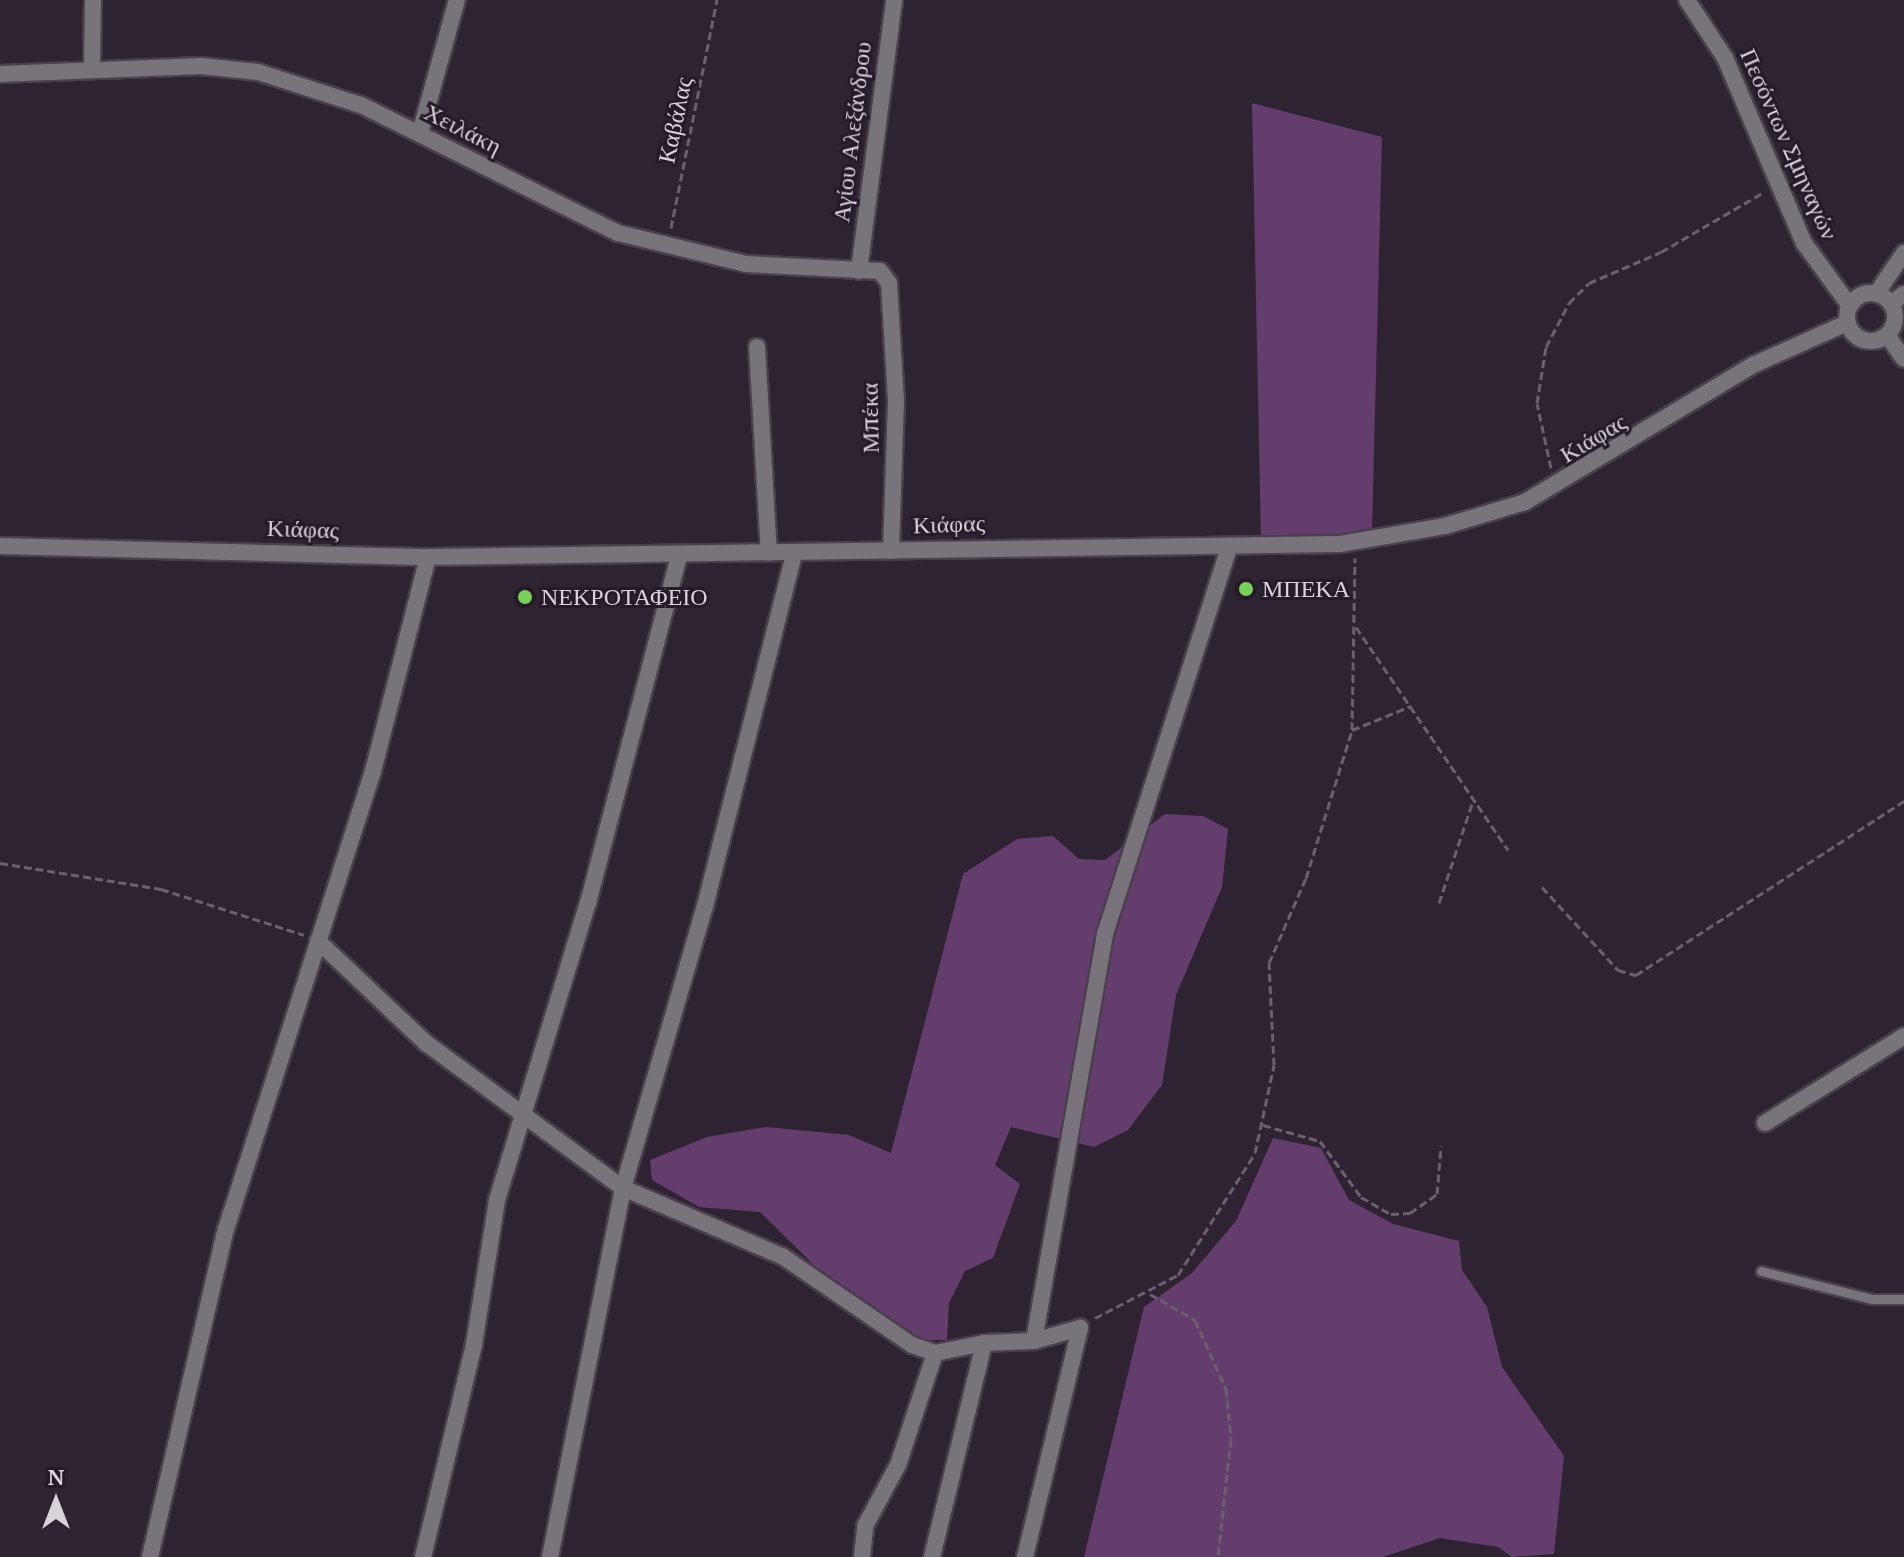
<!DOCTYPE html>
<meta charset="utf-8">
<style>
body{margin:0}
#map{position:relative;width:1904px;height:1557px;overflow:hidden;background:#2e2431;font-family:"PT Serif",serif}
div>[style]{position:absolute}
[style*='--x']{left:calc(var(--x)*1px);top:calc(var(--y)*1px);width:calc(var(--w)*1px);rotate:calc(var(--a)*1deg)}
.green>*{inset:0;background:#633e6d}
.path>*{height:3px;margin-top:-1.5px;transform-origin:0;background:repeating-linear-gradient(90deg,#6a616c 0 8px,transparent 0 12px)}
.roads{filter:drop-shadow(2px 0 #49404c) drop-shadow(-2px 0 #49404c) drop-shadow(0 2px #49404c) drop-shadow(0 -2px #49404c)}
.service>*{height:9px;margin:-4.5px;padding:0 4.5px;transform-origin:4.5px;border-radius:4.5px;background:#79737b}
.minor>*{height:16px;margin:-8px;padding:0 8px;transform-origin:8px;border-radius:8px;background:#79737b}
.tertiary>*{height:16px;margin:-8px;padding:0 8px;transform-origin:8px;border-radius:8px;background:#79737b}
.tertiary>.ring{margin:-8px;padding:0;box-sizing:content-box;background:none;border:16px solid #79737b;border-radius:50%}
.dots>*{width:22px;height:22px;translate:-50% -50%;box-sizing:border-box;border:4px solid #251a28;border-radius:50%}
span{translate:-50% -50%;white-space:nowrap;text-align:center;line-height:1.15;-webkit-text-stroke:6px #251a28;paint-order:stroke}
.street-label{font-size:24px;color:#d9d2db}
.poi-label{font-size:24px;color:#d9d2db}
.left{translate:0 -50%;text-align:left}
.north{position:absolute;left:16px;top:1461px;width:80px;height:80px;-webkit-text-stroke:6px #251a28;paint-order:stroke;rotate:0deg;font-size:22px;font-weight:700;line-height:32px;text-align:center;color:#d9d2db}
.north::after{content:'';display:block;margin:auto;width:28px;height:36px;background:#d9d2db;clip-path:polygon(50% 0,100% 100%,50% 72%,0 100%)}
</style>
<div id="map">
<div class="green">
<div style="clip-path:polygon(1252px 103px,1382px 137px,1372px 531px,1261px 540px)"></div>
<div style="clip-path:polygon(1165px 814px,1203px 816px,1228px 829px,1222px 887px,1176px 995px,1162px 1085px,1128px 1130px,1094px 1147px,1011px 1127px,995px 1165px,1020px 1184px,993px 1258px,965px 1271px,949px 1303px,947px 1340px,927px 1340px,887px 1322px,825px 1276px,760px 1212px,699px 1207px,652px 1180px,650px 1160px,707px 1137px,766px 1127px,849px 1135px,891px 1153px,963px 874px,1017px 839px,1053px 836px,1079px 859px,1105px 860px)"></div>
<div style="clip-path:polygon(1273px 1138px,1321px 1148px,1349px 1200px,1393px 1224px,1459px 1241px,1462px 1270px,1487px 1307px,1502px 1367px,1564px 1456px,1554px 1554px,1512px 1557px,1498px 1547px,1440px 1538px,1383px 1557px,1084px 1557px,1144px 1307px,1192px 1273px,1236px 1221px)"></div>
</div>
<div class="path">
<div style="--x:671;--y:228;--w:233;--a:-78.6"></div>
<div style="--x:1551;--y:468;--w:66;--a:-102.2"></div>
<div style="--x:1537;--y:403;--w:57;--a:-80.9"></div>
<div style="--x:1546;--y:347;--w:50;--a:-62.4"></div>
<div style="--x:1569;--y:303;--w:28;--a:-45"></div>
<div style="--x:1589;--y:283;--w:78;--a:-23.3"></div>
<div style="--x:1661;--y:252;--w:119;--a:-30.2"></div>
<div style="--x:1356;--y:627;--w:270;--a:55.7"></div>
<div style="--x:1352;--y:730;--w:64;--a:-22.1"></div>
<div style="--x:0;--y:863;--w:163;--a:9.2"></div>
<div style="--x:161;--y:889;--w:150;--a:17.8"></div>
<div style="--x:1542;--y:887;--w:113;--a:47.5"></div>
<div style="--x:1618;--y:970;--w:19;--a:16"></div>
<div style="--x:1636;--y:975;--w:320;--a:-33"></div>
<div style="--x:1439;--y:903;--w:108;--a:-71.6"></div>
<div style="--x:1263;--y:1125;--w:59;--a:15.7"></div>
<div style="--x:1320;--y:1141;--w:69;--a:53.8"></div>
<div style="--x:1361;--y:1197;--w:34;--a:30"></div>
<div style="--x:1391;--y:1214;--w:19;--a:-3"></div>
<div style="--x:1410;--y:1213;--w:33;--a:-35"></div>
<div style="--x:1437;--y:1194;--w:48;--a:-85.2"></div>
<div style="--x:1150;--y:1294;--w:52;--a:30"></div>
<div style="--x:1195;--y:1320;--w:76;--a:65.8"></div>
<div style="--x:1226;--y:1389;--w:50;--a:84.3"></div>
<div style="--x:1231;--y:1439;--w:119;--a:96.3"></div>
<div style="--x:1095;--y:1318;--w:93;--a:-27.4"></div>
<div style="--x:1178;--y:1275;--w:144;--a:-57.7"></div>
<div style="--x:1255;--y:1153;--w:90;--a:-77.8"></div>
<div style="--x:1274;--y:1065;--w:102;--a:-92.8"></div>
<div style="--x:1269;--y:963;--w:93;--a:-66.5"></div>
<div style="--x:1306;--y:878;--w:155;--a:-72.7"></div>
<div style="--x:1352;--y:730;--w:172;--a:-89"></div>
</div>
<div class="roads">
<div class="service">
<div style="--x:1761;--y:1271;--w:114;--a:14.2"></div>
<div style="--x:1872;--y:1299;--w:32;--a:0"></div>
</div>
<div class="minor">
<div style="--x:1687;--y:0;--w:69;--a:56.8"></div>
<div style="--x:1725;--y:58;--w:201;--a:66.9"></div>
<div style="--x:1804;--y:243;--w:78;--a:53.9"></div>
<div style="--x:92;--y:68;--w:68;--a:-89.2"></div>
<div style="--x:0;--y:74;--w:201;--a:-2.3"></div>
<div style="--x:201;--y:66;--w:57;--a:6"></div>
<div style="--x:258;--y:72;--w:108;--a:17.8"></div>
<div style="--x:361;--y:105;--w:287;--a:26.5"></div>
<div style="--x:618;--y:233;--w:132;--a:13.6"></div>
<div style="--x:746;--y:264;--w:134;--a:3"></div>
<div style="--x:880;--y:271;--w:15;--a:53"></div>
<div style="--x:889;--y:283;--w:117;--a:86.6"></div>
<div style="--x:896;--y:400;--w:151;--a:91.9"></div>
<div style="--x:420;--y:133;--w:138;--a:-74.5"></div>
<div style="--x:859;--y:271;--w:273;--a:-82.6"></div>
<div style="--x:757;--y:347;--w:206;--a:86.7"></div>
<div style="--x:318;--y:941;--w:149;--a:43.4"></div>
<div style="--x:426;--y:1043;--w:245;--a:36.4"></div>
<div style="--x:623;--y:1188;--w:173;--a:23.2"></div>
<div style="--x:782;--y:1256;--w:158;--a:34.4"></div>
<div style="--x:912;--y:1345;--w:24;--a:19"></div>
<div style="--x:935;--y:1353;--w:50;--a:-11.5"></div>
<div style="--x:1765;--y:1123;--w:164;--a:-32"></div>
<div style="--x:150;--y:1557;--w:337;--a:-77"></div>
<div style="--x:226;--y:1229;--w:481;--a:-72.2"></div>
<div style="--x:373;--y:771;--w:221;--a:-75.6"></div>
<div style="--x:423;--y:1557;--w:219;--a:-76.5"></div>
<div style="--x:474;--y:1344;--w:146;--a:-80.9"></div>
<div style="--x:497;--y:1200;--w:311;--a:-73"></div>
<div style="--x:588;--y:903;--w:360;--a:-75.3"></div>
<div style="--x:550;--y:1557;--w:376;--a:-78.8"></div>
<div style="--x:623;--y:1188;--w:294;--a:-73.8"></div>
<div style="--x:705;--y:906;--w:364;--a:-75.8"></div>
<div style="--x:862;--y:1557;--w:31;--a:-84"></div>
<div style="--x:865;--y:1526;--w:69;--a:-61.6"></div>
<div style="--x:898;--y:1465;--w:118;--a:-71.7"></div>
<div style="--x:932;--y:1557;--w:220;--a:-76.3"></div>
<div style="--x:984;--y:1343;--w:50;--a:-2.3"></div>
<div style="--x:1025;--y:1557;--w:236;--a:-76.5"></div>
<div style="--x:1080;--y:1328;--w:48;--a:164.2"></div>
<div style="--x:1034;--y:1341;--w:413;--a:-80.1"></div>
<div style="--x:1105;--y:934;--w:405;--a:-72.2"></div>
</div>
<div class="tertiary">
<div class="ring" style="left:1847px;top:293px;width:32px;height:32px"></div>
<div style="--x:1876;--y:294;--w:50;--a:-55.7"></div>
<div style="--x:1891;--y:304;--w:16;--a:-38"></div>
<div style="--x:1887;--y:335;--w:29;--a:55"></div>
<div style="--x:0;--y:546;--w:428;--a:1.5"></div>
<div style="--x:428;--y:557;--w:912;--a:-0.82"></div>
<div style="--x:1340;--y:544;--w:107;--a:-9.7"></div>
<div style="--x:1445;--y:526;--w:84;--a:-16.7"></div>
<div style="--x:1525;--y:502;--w:266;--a:-31"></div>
<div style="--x:1753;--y:365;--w:103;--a:-24.1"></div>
</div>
</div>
<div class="dots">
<div style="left:1246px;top:589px;background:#78d158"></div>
<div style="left:525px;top:597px;background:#78d158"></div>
</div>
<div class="street-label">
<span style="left:675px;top:120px;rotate:-78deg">Καβάλας</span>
<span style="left:463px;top:129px;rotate:27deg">Χειλάκη</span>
<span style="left:852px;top:132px;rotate:-83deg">Αγίου Αλεξάνδρου</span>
<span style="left:1789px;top:144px;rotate:66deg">Πεσόντων Σμηναγών</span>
<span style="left:870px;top:418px;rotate:-91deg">Μπέκα</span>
<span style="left:1593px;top:438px;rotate:-31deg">Κιάφας</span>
<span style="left:949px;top:524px;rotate:-2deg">Κιάφας</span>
<span style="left:303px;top:529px;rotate:2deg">Κιάφας</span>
</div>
<div class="poi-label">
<span class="left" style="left:1262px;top:589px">ΜΠΕΚΑ</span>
<span class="left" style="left:541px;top:597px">ΝΕΚΡΟΤΑΦΕΙΟ</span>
</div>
<div class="north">N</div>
</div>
